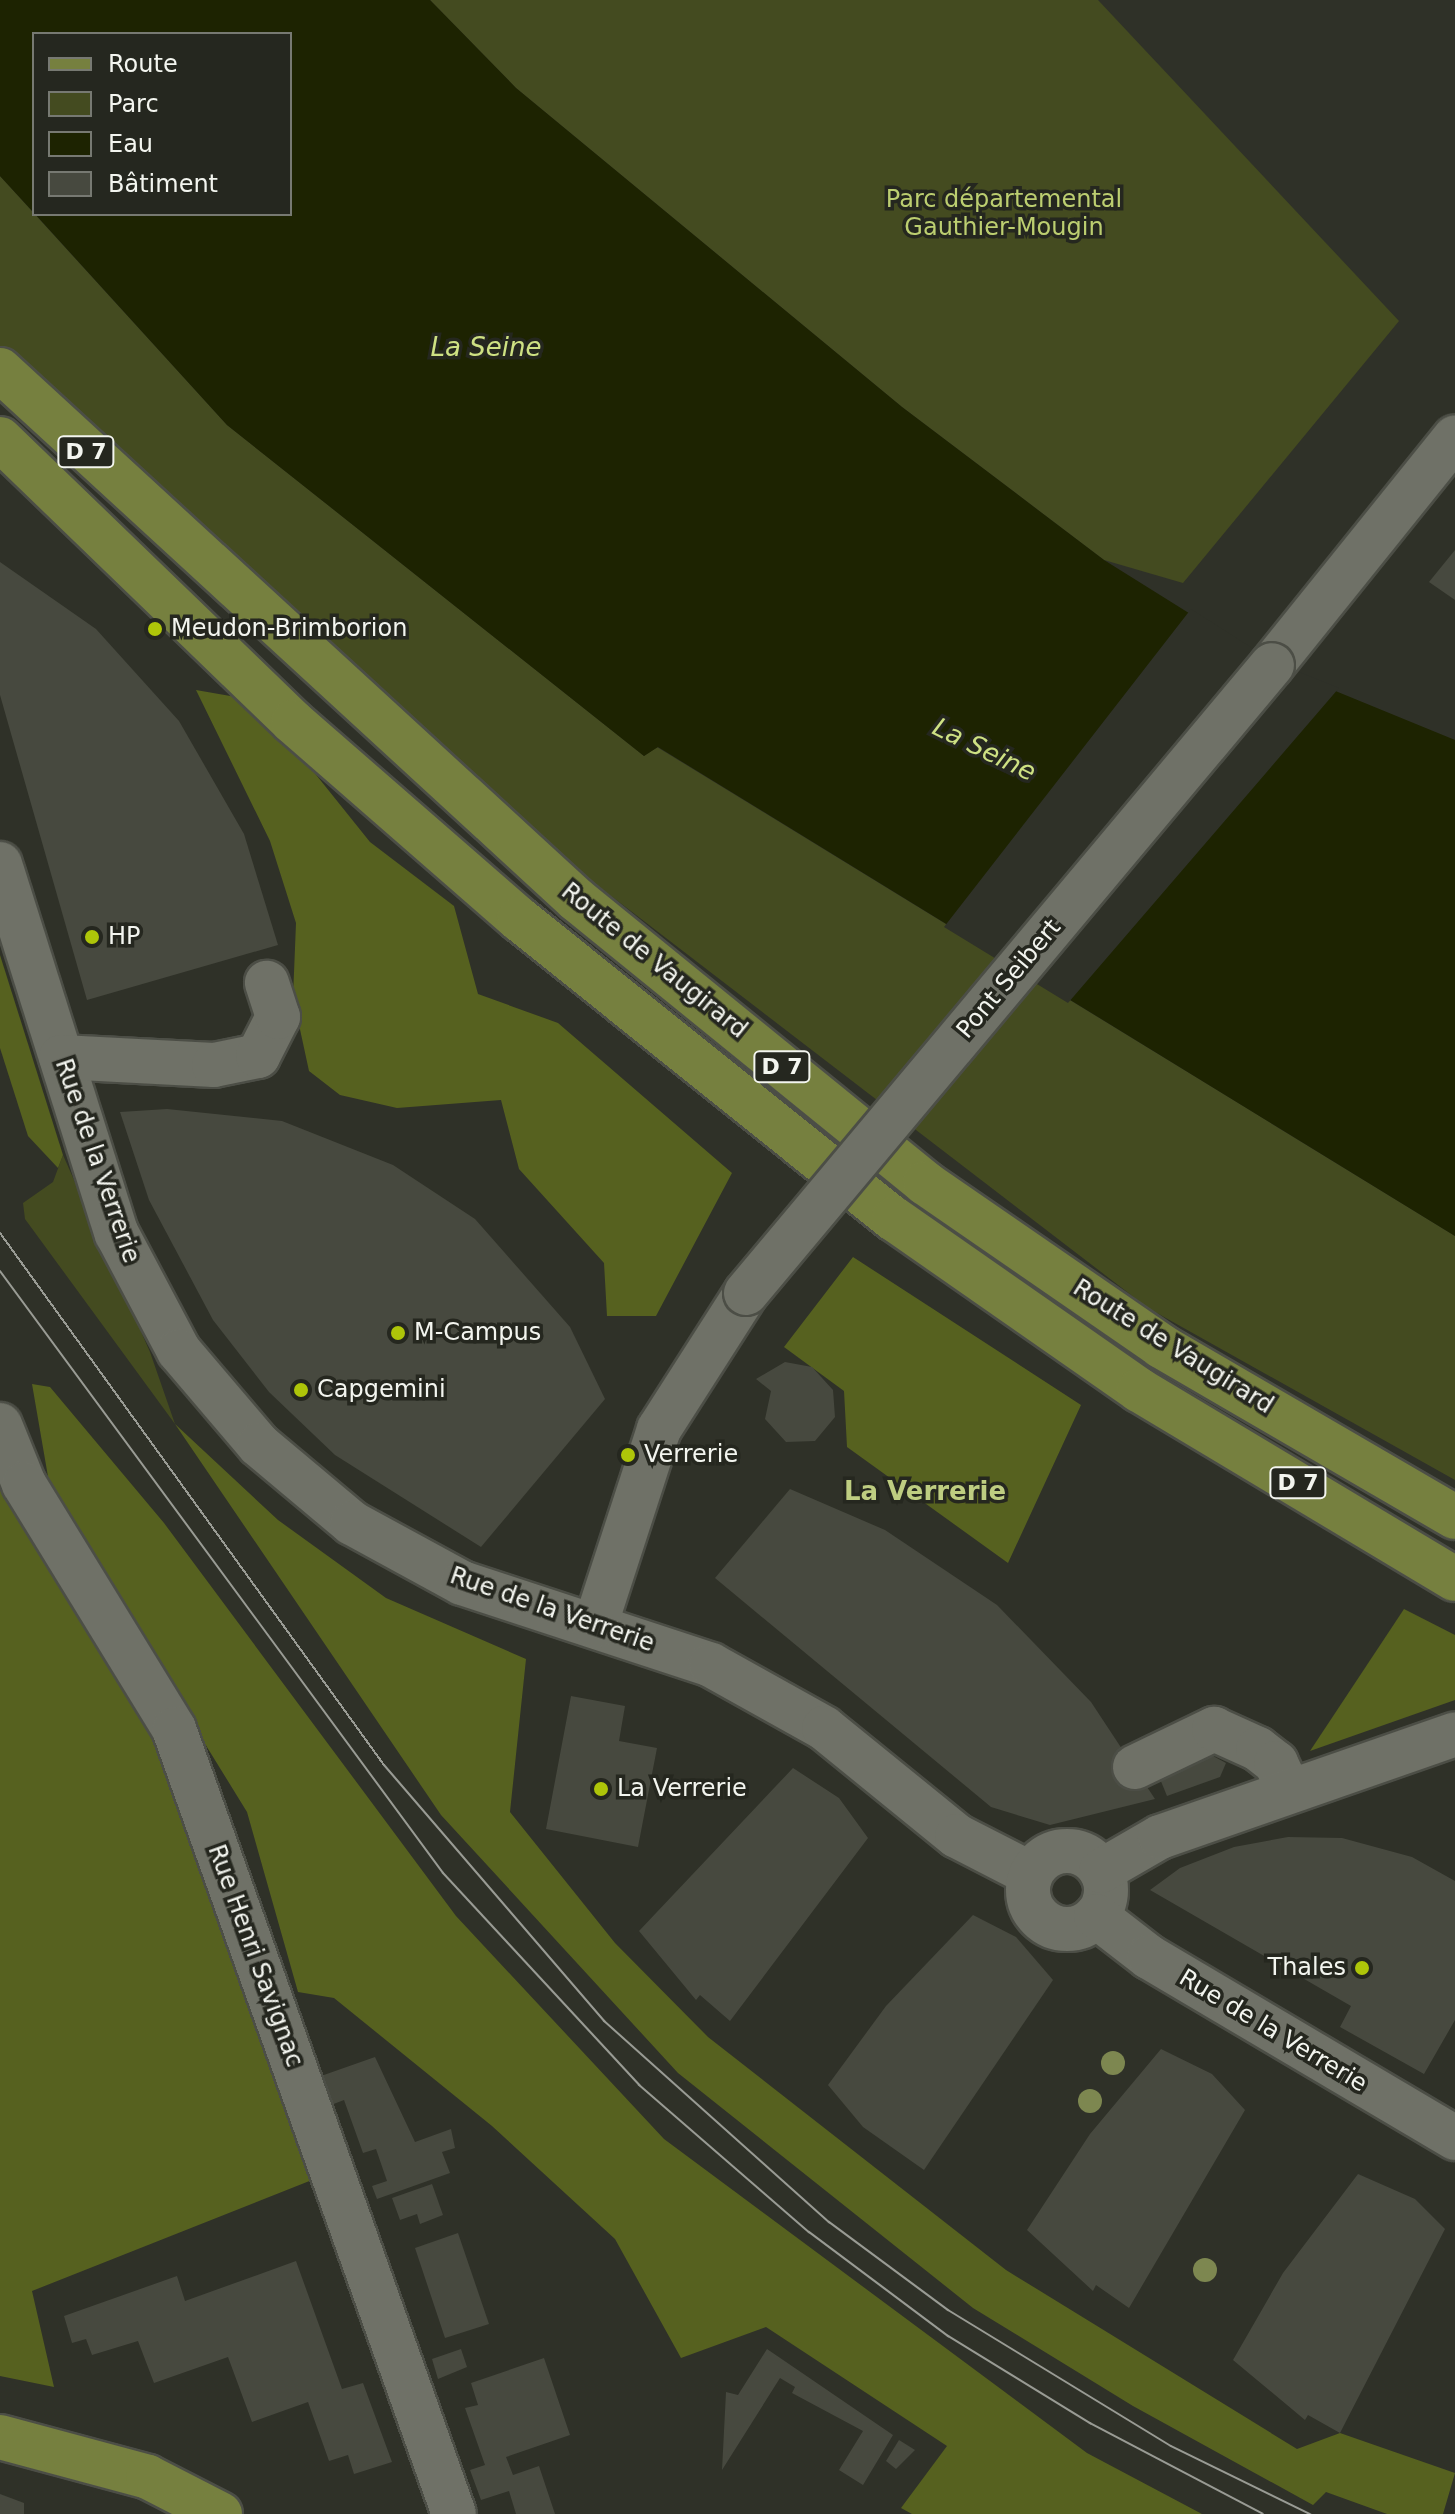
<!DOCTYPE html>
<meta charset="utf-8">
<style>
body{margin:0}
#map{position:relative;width:1455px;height:2514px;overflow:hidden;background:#2f3128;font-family:"DejaVu Sans",sans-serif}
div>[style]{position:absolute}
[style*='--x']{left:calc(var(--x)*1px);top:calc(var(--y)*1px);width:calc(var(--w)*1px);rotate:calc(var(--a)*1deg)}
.green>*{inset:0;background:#444b20}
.forest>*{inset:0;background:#56611f}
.water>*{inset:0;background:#1d2301}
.pier>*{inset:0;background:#2f3128}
.building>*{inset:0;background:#47493f}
.roads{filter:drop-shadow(2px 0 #4c4e46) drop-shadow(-2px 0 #4c4e46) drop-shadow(0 2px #4c4e46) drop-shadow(0 -2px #4c4e46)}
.minor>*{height:44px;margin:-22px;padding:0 22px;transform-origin:22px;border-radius:22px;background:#6f7167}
.minor>.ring{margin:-22px;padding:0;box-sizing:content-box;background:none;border:44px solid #6f7167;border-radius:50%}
.major>*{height:44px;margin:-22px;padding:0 22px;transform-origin:22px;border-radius:22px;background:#76803f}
.tram>*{height:2px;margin:-1px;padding:0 1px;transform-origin:1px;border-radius:1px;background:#999b94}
.bridges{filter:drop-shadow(2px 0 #4c4e46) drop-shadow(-2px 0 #4c4e46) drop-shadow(0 2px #4c4e46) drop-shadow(0 -2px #4c4e46)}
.minor-bridge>*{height:44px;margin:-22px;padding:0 22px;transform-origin:22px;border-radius:22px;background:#6f7167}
.trees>*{width:24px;height:24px;margin:-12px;border-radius:50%;background:#7d8750}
.dots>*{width:22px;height:22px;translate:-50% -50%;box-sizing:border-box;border:4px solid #25271f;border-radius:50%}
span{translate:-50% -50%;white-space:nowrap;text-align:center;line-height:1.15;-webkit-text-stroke:7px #25271f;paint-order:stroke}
.shield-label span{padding:2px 6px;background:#25271f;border:2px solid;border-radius:6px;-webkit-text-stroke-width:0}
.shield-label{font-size:22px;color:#f3f5ef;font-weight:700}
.park-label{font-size:24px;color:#bcce70}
.poi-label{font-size:24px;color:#f3f5ef}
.left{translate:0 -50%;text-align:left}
.right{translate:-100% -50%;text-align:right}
.street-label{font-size:24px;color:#f3f5ef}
.water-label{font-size:26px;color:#cee183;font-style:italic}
.neighbourhood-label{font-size:26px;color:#becd81;font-weight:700}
.legend{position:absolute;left:32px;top:32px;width:260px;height:184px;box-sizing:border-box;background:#25271f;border:2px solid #777972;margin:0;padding:10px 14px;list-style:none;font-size:24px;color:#f3f5ef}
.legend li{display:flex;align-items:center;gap:16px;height:40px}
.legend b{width:40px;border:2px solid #777972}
</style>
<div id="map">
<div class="green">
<div style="clip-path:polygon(430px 0,1098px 0,1399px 321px,1183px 583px,1104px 560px,902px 407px,516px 88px)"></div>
<div style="clip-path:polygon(0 176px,227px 425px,644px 756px,657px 747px,1455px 1236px,1455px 1480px,1148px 1308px,460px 780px,0 351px)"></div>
<div style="clip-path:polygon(63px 1155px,150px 1352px,175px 1424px,25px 1219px,23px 1203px,53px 1182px)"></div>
</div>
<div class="forest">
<div style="clip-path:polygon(196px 690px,236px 697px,305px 761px,370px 842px,454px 906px,478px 994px,558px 1023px,732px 1173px,656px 1316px,607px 1316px,604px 1263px,519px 1169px,501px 1100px,397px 1108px,340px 1095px,309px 1071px,293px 997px,296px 923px,270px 841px)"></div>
<div style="clip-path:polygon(0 955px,63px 1155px,58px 1168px,28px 1136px,0 1048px)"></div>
<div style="clip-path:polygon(853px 1257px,1081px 1405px,1008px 1563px,847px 1447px,844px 1391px,784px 1347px)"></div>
<div style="clip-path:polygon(32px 1384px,50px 1387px,164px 1523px,456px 1916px,664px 2139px,1087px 2453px,1202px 2514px,912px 2514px,901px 2508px,947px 2446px,766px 2327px,681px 2358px,615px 2239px,492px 2126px,334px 1998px,298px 1992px,247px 1812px,51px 1494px)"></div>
<div style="clip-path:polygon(175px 1424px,278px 1520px,386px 1598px,526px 1659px,510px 1812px,615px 1943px,708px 2037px,1006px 2270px,1297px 2449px,1340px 2433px,1455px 2473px,1443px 2514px,1387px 2514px,1326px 2492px,1313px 2505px,1133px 2406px,973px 2308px,678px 2073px,441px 1815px)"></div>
<div style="clip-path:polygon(0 1480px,162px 1749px,317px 2178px,32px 2291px,54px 2387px,0 2376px)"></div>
<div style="clip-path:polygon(1404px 1609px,1455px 1635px,1455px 1700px,1310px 1751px)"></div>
</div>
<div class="water">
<div style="clip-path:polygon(0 0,430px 0,516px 88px,902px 407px,1104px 560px,1272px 665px,1455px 740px,1455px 1236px,658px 747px,644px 756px,227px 425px,35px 214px,290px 214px,290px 34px,34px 34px,34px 213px,0 176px)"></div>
</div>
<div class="pier">
<div style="clip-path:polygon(1191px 609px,1274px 662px,1339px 688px,1068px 1003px,944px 927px)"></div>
</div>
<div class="building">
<div style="clip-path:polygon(1455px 550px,1455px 600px,1429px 582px)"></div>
<div style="clip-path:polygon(0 562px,96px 629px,179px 721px,244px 834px,278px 945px,87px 1000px,0 695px)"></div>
<div style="clip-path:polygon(167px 1109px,282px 1121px,393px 1165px,475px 1219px,570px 1327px,605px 1399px,481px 1547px,335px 1455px,269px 1392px,213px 1320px,149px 1200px,120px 1112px)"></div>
<div style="clip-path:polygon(785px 1362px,812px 1367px,833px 1390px,835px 1417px,815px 1441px,786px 1442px,765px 1419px,771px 1391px,756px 1379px)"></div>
<div style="clip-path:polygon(790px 1489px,885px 1530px,997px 1605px,1091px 1702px,1155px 1799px,1050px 1825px,991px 1807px,715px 1578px)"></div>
<div style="clip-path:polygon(571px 1696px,625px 1706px,619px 1741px,657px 1748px,638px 1847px,546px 1829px)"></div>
<div style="clip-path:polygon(1213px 1756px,1226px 1763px,1220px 1777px,1167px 1796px,1158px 1774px)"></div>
<div style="clip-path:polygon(793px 1768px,839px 1798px,868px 1838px,730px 2021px,700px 1995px,696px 2000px,639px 1931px)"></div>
<div style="clip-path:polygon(1342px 1838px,1412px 1857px,1455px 1881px,1455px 2020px,1424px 2074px,1340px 2027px,1351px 2006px,1150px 1890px,1180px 1868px,1234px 1847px,1288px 1837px)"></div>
<div style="clip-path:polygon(973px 1915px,1016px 1937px,1053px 1980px,924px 2170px,863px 2127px,828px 2085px,886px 2006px)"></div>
<div style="clip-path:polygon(1161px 2049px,1212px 2074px,1245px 2110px,1129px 2308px,1096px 2285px,1093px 2291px,1027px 2230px,1090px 2134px)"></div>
<div style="clip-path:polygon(375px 2057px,415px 2142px,451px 2129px,455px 2148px,442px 2152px,450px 2173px,377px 2199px,372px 2186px,387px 2181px,376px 2149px,363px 2153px,344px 2100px,331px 2105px,321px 2076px)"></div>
<div style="clip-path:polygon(1358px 2174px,1415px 2199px,1445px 2229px,1340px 2433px,1308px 2415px,1305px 2420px,1233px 2360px,1283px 2273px)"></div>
<div style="clip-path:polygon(432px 2184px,443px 2215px,420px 2224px,417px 2214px,400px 2220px,392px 2198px)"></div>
<div style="clip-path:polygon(458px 2233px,489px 2324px,445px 2338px,415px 2248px)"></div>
<div style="clip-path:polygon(296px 2261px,342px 2389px,363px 2383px,392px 2462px,354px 2474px,348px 2455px,329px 2461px,308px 2402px,252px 2422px,228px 2357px,154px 2383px,138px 2341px,92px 2355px,86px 2339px,72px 2343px,64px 2316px,177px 2276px,185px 2301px)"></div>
<div style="clip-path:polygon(461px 2349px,467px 2367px,438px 2379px,432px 2359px)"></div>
<div style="clip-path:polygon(767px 2349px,893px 2435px,863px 2485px,839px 2470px,863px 2431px,792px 2393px,795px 2387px,780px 2378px,722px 2470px,726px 2392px,738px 2395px)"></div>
<div style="clip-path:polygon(544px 2358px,570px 2435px,506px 2457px,513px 2475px,539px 2466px,555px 2514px,516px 2514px,509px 2491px,481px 2500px,470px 2470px,485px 2465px,465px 2408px,478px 2405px,471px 2383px)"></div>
<div style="clip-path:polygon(899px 2440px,915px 2450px,896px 2469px,886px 2461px)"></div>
<div style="clip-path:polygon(0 2494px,24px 2503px,24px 2514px,0 2514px)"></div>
</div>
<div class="roads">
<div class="minor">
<div style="--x:1272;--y:665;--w:292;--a:-51.2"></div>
<div style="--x:0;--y:864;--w:388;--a:72.5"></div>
<div style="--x:117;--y:1234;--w:132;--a:62.1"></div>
<div style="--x:179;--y:1351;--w:123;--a:49.6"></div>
<div style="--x:259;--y:1445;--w:121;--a:40"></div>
<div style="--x:352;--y:1523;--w:125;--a:28.6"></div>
<div style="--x:462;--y:1583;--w:262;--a:18.2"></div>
<div style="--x:711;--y:1665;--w:129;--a:29.1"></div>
<div style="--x:824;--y:1728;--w:171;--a:39.1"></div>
<div style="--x:957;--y:1836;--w:83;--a:27.2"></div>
<div style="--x:61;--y:1057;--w:153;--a:3"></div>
<div style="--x:214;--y:1065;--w:45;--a:-11.6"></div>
<div style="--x:258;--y:1056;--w:44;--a:-62.9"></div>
<div style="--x:278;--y:1017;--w:36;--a:-108"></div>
<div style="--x:0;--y:1425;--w:64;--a:67.9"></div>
<div style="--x:24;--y:1484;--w:287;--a:58.5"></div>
<div style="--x:174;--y:1729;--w:833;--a:70.37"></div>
<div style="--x:595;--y:1626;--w:207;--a:-72"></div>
<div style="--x:659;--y:1429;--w:161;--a:-57.4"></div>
<div style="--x:1135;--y:1767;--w:88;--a:-25.7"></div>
<div style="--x:1214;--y:1729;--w:48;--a:24.4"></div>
<div style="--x:1258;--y:1749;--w:23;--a:38"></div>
<div style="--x:1276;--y:1763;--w:31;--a:65"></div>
<div class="ring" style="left:1028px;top:1851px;width:34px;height:34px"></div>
<div style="--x:1101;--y:1871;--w:68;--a:-30"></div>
<div style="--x:1160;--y:1837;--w:312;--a:-19.2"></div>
<div style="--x:1096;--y:1916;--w:67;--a:37.7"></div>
<div style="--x:1149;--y:1957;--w:356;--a:30.6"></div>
</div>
<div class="major">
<div style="--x:0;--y:370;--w:783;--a:42.57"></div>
<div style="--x:577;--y:900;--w:449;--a:39.1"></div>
<div style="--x:925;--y:1183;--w:287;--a:34.6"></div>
<div style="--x:1161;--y:1346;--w:340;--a:30.2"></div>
<div style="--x:0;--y:439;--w:407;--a:44"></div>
<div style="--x:293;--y:722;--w:300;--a:41.1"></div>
<div style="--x:519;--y:919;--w:480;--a:38.7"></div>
<div style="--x:894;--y:1219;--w:299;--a:34.9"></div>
<div style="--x:1139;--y:1390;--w:368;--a:30.9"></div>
<div style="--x:0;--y:2437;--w:153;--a:15.1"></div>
<div style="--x:148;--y:2477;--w:81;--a:27.2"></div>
</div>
</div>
<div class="tram">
<div style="--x:0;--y:1233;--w:656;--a:54.18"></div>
<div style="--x:384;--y:1765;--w:338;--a:49.3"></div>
<div style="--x:604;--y:2021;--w:302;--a:41.8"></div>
<div style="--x:829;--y:2222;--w:148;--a:36.5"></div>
<div style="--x:948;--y:2310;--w:261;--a:31.4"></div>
<div style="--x:1171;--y:2446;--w:155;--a:26.1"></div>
<div style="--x:0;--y:1271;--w:747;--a:53.65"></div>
<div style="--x:443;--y:1873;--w:289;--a:47.2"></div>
<div style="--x:639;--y:2085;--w:225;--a:40.9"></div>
<div style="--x:809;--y:2232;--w:174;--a:36.8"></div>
<div style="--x:948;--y:2336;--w:167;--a:31.5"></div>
<div style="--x:1090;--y:2423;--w:195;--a:27.7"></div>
</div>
<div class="bridges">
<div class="minor-bridge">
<div style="--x:746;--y:1293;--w:819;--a:-50.05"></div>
</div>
</div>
<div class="trees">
<div style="left:1113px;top:2063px"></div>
<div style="left:1090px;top:2101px"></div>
<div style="left:1205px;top:2270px"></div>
</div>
<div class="dots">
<div style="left:155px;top:629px;background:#aec509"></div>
<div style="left:92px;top:937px;background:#aec509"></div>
<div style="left:398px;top:1333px;background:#aec509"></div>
<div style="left:301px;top:1390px;background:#aec509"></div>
<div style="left:628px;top:1455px;background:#aec509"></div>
<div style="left:601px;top:1789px;background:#aec509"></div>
<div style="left:1362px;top:1968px;background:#aec509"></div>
</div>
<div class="shield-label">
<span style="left:86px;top:452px">D 7</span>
<span style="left:782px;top:1067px">D 7</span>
<span style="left:1298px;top:1483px">D 7</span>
</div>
<div class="park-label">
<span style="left:1004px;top:214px">Parc départemental<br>Gauthier-Mougin</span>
</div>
<div class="poi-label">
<span class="left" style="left:171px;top:629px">Meudon-Brimborion</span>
<span class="left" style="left:108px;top:937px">HP</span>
<span class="left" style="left:414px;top:1333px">M-Campus</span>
<span class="left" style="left:317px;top:1390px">Capgemini</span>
<span class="left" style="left:644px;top:1455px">Verrerie</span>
<span class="left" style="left:617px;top:1789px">La Verrerie</span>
<span class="right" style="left:1346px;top:1968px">Thales</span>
</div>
<div class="street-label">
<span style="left:654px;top:961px;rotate:39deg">Route de Vaugirard</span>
<span style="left:1009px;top:979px;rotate:-50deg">Pont Seibert</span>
<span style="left:97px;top:1161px;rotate:71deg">Rue de la Verrerie</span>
<span style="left:1173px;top:1347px;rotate:32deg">Route de Vaugirard</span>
<span style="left:552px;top:1610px;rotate:19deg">Rue de la Verrerie</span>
<span style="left:255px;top:1956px;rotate:70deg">Rue Henri Savignac</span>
<span style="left:1273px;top:2031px;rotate:31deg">Rue de la Verrerie</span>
</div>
<div class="water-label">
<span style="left:486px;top:348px">La Seine</span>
<span style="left:984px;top:750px;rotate:26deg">La Seine</span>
</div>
<div class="neighbourhood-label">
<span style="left:925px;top:1492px">La Verrerie</span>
</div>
<ul class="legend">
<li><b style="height:10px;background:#76803f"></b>Route</li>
<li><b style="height:22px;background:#444b20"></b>Parc</li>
<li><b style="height:22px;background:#1d2301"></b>Eau</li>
<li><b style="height:22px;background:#47493f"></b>Bâtiment</li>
</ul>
</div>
